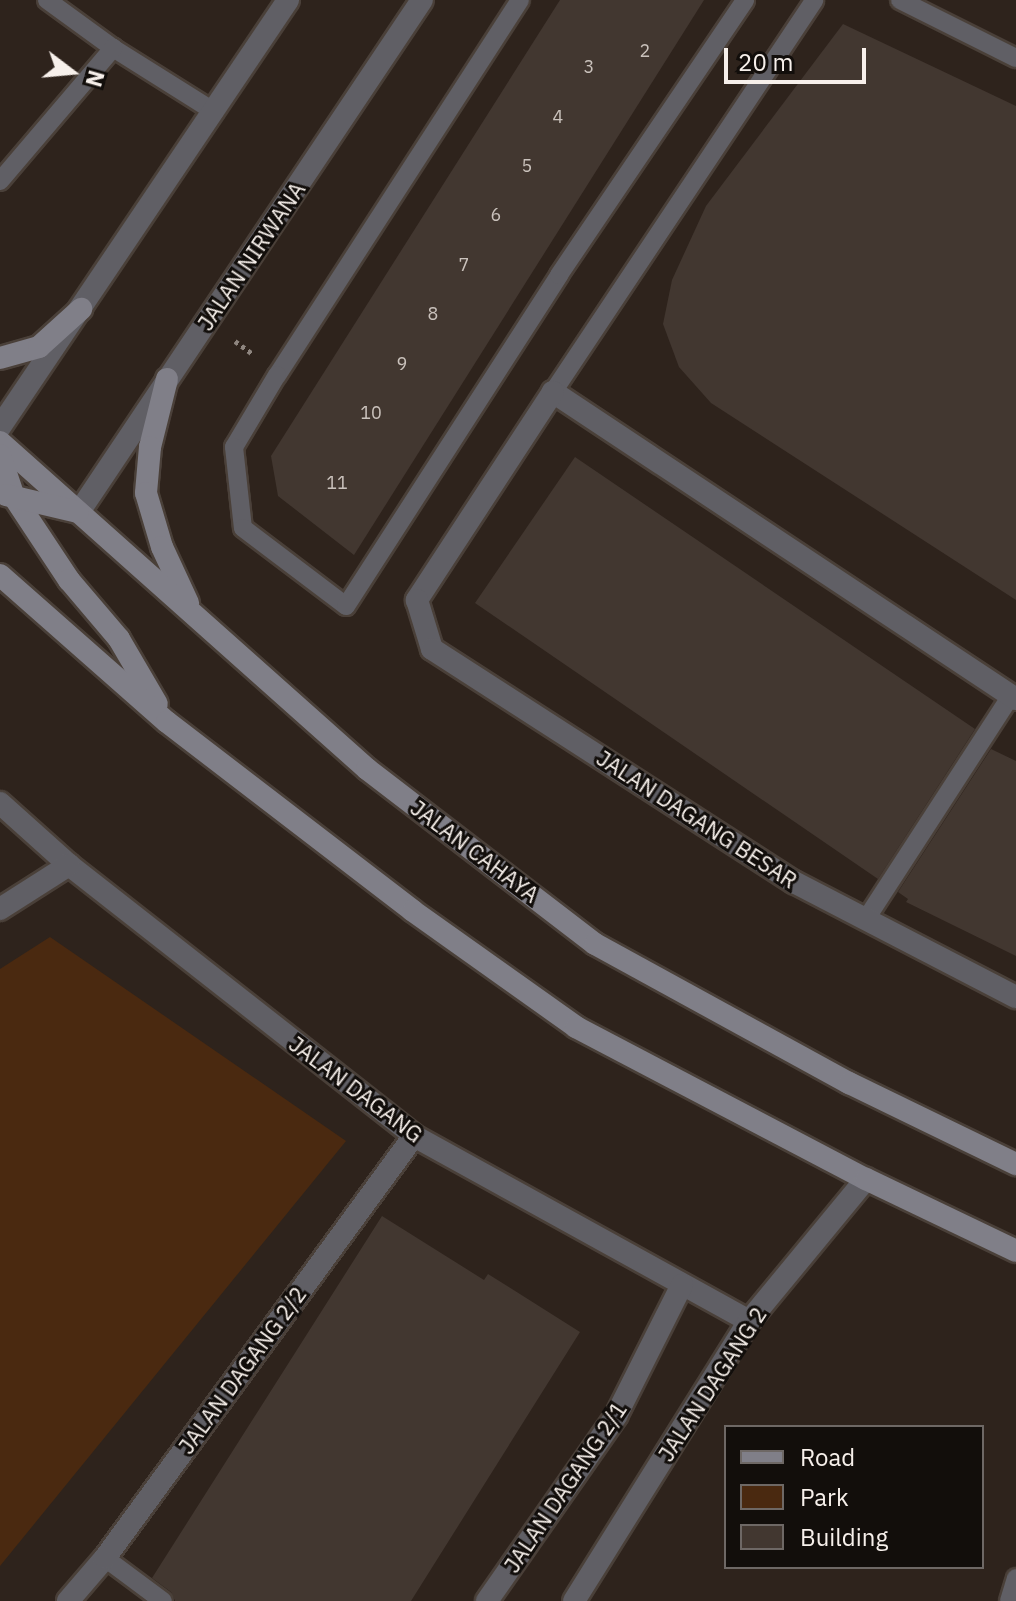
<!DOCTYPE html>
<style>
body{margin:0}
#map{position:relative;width:1016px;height:1601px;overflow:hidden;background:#2e231c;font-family:"IBM Plex Sans",sans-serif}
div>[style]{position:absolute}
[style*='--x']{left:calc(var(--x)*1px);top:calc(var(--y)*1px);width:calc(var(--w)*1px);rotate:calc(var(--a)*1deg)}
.green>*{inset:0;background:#4a2910}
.building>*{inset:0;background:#423730}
.path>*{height:5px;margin-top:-2.5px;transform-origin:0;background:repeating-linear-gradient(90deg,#8e857f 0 4px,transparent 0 8px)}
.roads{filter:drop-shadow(2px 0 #4a4039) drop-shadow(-2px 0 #4a4039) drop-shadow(0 2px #4a4039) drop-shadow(0 -2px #4a4039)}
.service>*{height:18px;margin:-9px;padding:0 9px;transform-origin:9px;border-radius:9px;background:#605f65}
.minor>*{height:22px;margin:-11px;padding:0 11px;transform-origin:11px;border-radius:11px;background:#605f65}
.tertiary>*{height:22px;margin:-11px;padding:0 11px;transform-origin:11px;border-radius:11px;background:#605f65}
.secondary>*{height:22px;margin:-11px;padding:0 11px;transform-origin:11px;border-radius:11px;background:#807f88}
span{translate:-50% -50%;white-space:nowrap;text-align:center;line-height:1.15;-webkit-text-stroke:6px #120e0b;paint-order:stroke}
.number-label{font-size:18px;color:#cac2bc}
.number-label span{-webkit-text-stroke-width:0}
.street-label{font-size:22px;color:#f7f0eb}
.legend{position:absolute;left:724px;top:1425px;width:260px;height:144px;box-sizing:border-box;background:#120e0b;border:2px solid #6e6865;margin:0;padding:10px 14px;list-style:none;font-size:24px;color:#f7f0eb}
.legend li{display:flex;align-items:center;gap:16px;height:40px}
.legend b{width:40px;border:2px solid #6e6865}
.north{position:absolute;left:32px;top:32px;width:80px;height:80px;-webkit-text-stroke:6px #120e0b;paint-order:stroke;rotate:106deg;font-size:22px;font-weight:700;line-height:32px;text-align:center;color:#f7f0eb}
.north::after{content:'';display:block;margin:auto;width:28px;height:36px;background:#f7f0eb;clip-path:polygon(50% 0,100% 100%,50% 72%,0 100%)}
.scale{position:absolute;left:724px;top:48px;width:142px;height:36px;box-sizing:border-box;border:4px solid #f7f0eb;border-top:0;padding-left:10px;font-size:24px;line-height:28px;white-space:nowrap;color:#f7f0eb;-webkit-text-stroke:6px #120e0b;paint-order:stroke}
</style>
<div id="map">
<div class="green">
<div style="clip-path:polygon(50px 937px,346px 1141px,0 1566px,0 969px)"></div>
</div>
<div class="building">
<div style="clip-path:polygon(560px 0,704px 0,354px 555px,278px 496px,271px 456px)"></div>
<div style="clip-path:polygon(843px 24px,1016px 106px,1016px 600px,711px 403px,679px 367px,663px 324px,672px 280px,706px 206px)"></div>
<div style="clip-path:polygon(575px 457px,975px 729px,878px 879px,475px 603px)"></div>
<div style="clip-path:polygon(991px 749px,1016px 761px,1016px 956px,906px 902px,908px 899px,898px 892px)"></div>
<div style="clip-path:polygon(382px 1216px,484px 1280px,488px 1274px,580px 1332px,411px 1601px,175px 1601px,171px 1592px,152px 1578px)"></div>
</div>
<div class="path">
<div style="--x:235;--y:341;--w:22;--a:36"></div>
</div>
<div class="roads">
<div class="service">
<div style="--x:47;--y:0;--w:82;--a:36"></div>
<div style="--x:113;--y:48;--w:120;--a:32.1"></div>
<div style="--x:520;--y:0;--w:447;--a:122.9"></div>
<div style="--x:277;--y:375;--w:84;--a:120.8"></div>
<div style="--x:234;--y:447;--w:81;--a:83.7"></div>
<div style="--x:243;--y:528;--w:129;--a:37.1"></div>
<div style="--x:346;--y:606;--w:394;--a:-57.2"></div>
<div style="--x:559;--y:275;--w:332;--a:-55.9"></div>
<div style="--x:900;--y:0;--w:130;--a:26.6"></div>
<div style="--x:0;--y:181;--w:175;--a:-49.6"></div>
<div style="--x:553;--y:392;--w:471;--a:-56.3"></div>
<div style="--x:866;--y:919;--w:265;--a:-57"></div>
<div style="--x:105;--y:1558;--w:72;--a:36.6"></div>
<div style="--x:1009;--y:1601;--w:24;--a:-73"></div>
</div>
<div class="minor">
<div style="--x:1016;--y:699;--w:556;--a:-146.45"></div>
<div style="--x:553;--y:392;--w:249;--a:123.2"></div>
<div style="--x:417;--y:600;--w:51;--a:73"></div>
<div style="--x:432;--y:649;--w:431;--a:32.8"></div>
<div style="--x:794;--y:882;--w:250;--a:27.4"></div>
<div style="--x:0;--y:803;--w:93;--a:41.9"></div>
<div style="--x:69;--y:865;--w:439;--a:38.1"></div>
<div style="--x:414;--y:1136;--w:383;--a:28.9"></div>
<div style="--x:0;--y:909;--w:82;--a:-32.5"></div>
<div style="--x:68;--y:1601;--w:57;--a:-49.3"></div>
<div style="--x:105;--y:1558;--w:523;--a:-53.79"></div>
<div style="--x:487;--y:1601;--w:226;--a:-55.1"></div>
<div style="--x:616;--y:1416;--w:147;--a:-63.3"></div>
<div style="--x:574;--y:1601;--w:330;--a:-58"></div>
<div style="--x:749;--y:1321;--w:184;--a:-50.5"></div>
</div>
<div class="tertiary">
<div style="--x:0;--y:427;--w:515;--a:-56"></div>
<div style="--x:79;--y:512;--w:616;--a:-56.18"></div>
</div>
<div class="secondary">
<div style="--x:0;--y:358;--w:41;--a:-15.8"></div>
<div style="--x:39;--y:347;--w:57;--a:-42.1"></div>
<div style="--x:167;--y:379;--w:70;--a:104"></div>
<div style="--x:150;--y:447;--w:46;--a:95"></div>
<div style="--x:146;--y:493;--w:56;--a:73.5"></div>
<div style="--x:162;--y:547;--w:62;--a:65.1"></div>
<div style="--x:0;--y:442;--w:492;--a:41.7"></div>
<div style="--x:367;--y:769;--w:287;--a:37.5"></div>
<div style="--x:595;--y:944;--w:290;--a:28.7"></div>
<div style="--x:849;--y:1083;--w:186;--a:25.9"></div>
<div style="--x:0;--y:455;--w:44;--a:71.6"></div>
<div style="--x:14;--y:497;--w:100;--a:56.5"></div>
<div style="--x:69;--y:580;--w:77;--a:49.7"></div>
<div style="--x:119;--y:639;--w:75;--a:59.7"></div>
<div style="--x:6;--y:495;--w:74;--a:13.3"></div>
<div style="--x:0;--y:575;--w:222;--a:41.4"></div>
<div style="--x:167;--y:722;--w:310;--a:37.5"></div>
<div style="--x:413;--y:911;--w:200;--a:35.4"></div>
<div style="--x:576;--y:1027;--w:327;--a:27.7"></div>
<div style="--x:866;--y:1179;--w:166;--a:25.6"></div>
</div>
</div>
<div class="number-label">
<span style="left:645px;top:51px">2</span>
<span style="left:589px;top:67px">3</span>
<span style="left:558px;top:117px">4</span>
<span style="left:527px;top:166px">5</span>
<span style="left:496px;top:215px">6</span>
<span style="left:464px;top:265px">7</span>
<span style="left:433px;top:314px">8</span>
<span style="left:402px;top:364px">9</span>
<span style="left:371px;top:413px">10</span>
<span style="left:337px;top:483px">11</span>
</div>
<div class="street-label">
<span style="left:251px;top:256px;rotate:-56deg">JALAN NIRWANA</span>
<span style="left:697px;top:819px;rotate:33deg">JALAN DAGANG BESAR</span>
<span style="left:475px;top:851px;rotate:37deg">JALAN CAHAYA</span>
<span style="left:356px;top:1089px;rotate:37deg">JALAN DAGANG</span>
<span style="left:242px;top:1370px;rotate:-54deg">JALAN DAGANG 2/2</span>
<span style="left:712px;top:1384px;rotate:-57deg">JALAN DAGANG 2</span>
<span style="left:565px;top:1487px;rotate:-56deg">JALAN DAGANG 2/1</span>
</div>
<ul class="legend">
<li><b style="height:10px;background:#807f88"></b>Road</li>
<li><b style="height:22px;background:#4a2910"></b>Park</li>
<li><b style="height:22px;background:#423730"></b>Building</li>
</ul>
<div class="north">N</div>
<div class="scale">20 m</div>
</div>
